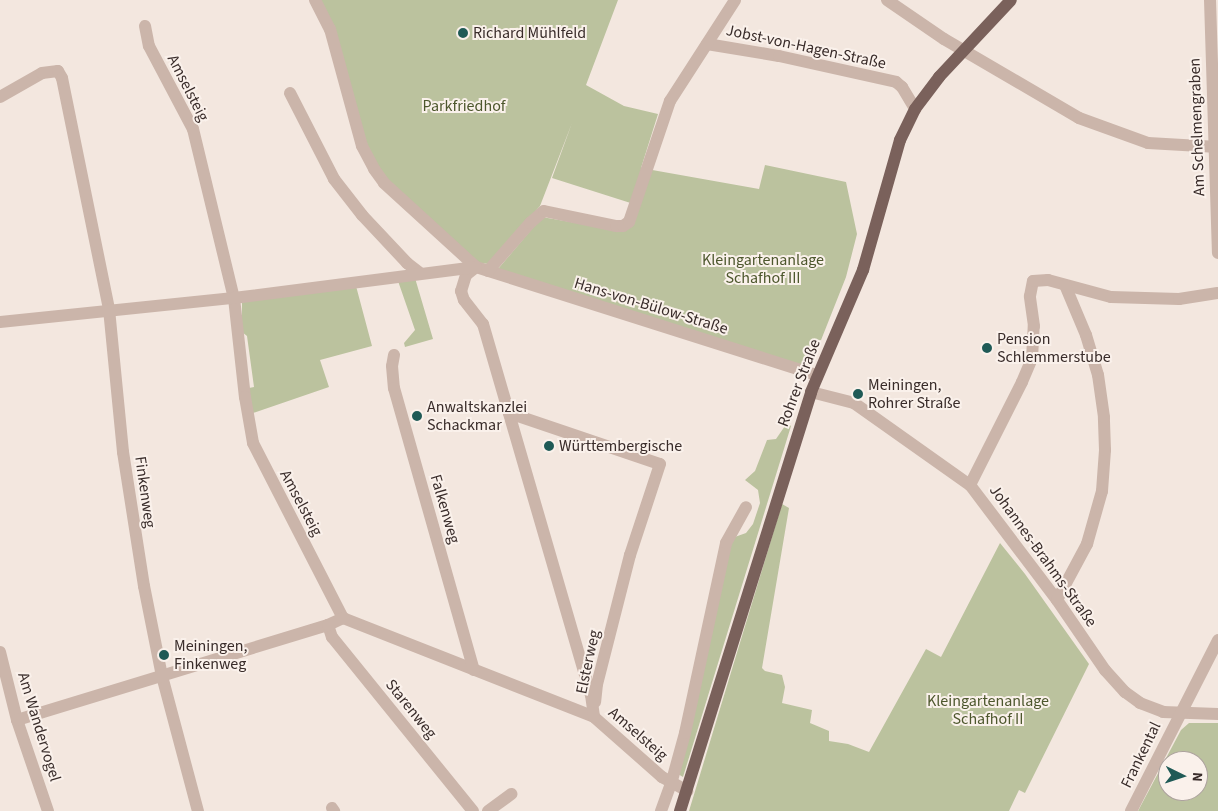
<!DOCTYPE html>
<meta charset="utf-8">
<style>
body{margin:0}
#map{position:relative;width:1218px;height:811px;overflow:hidden;background:#f3e7df;font-family:"Source Sans 3",sans-serif}
div>[style]{position:absolute}
[style*='--x']{left:calc(var(--x)*1px);top:calc(var(--y)*1px);width:calc(var(--w)*1px);rotate:calc(var(--a)*1deg)}
.green>*{inset:0;background:#bbc29e}
.minor>*{height:12px;margin:-6px;padding:0 6px;transform-origin:6px;border-radius:6px;background:#cbb5aa}
.major>*{height:12px;margin:-6px;padding:0 6px;transform-origin:6px;border-radius:6px;background:#7a615b}
.dots>*{width:14px;height:14px;translate:-50% -50%;box-sizing:border-box;border:2px solid #faf1eb;border-radius:50%}
span{translate:-50% -50%;white-space:nowrap;text-align:center;line-height:1.15;-webkit-text-stroke:4px #faf1eb;paint-order:stroke}
.poi-label{font-size:16px;color:#392c2a}
.left{translate:0 -50%;text-align:left}
.street-label{font-size:16px;color:#392c2a}
.park-label{font-size:16px;color:#4d572d}
.north{position:absolute;left:1158px;top:751px;width:50px;height:50px;box-sizing:border-box;background:#faf1eb;border:1px solid #ada29e;border-radius:50%;rotate:94deg;font-size:14px;font-weight:700;line-height:20px;text-align:center;color:#392c2a}
.north::after{content:'';display:block;margin:auto;width:18px;height:22px;background:#1f5a56;clip-path:polygon(50% 0,100% 100%,50% 72%,0 100%)}
</style>
<div id="map">
<div class="green">
<div style="clip-path:polygon(319px 0,618px 0,586px 85px,624px 106px,658px 114px,641px 168px,759px 189px,765px 165px,846px 182px,857px 234px,846px 277px,810px 368px,498px 269px,542px 217px,622px 231px,640px 206px,552px 178px,572px 123px,540px 206px,490px 264px,479px 263px,386px 180px,372px 160px)"></div>
<div style="clip-path:polygon(415px 278px,433px 339px,405px 347px,404px 343px,415px 330px,398px 281px)"></div>
<div style="clip-path:polygon(356px 286px,372px 346px,320px 360px,329px 387px,253px 413px,249px 388px,254px 387px,247px 336px,242px 332px,242px 302px)"></div>
<div style="clip-path:polygon(787px 423px,791px 426px,683px 777px,678px 774px,732px 538px,746px 533px,753px 524px,760px 503px,758px 490px,745px 480px,755px 471px,767px 440px,776px 439px)"></div>
<div style="clip-path:polygon(782px 504px,789px 508px,762px 668px,765px 671px,782px 675px,785px 687px,782px 703px,812px 710px,810px 723px,829px 731px,829px 741px,848px 744px,869px 752px,926px 649px,941px 657px,1000px 543px,1025px 574px,1089px 664px,1025px 793px,1019px 790px,1009px 811px,689px 811px)"></div>
<div style="clip-path:polygon(evenodd,1189px 723px,1218px 723px,1218px 811px,1138px 811px,1181px 730px,1189px 723px,1168px 761px,1198px 761px,1198px 791px,1168px 791px,1168px 761px)"></div>
</div>
<div class="minor">
<div style="--x:315;--y:0;--w:33;--a:63"></div>
<div style="--x:330;--y:29;--w:121;--a:74.7"></div>
<div style="--x:362;--y:146;--w:26;--a:62"></div>
<div style="--x:374;--y:169;--w:17;--a:54"></div>
<div style="--x:384;--y:183;--w:125;--a:42.4"></div>
<div style="--x:476;--y:267;--w:358;--a:17.6"></div>
<div style="--x:887;--y:0;--w:69;--a:34.4"></div>
<div style="--x:944;--y:39;--w:156;--a:30.3"></div>
<div style="--x:1079;--y:118;--w:73;--a:19.9"></div>
<div style="--x:1148;--y:143;--w:70;--a:3.3"></div>
<div style="--x:1210;--y:0;--w:253;--a:88.2"></div>
<div style="--x:145;--y:26;--w:20;--a:79"></div>
<div style="--x:149;--y:46;--w:94;--a:62.1"></div>
<div style="--x:193;--y:129;--w:174;--a:76.4"></div>
<div style="--x:234;--y:298;--w:100;--a:83.7"></div>
<div style="--x:245;--y:397;--w:47;--a:80.1"></div>
<div style="--x:253;--y:443;--w:197;--a:62.8"></div>
<div style="--x:343;--y:618;--w:270;--a:21.5"></div>
<div style="--x:594;--y:717;--w:91;--a:41.4"></div>
<div style="--x:662;--y:777;--w:29;--a:29"></div>
<div style="--x:707;--y:44;--w:73;--a:9.5"></div>
<div style="--x:779;--y:56;--w:120;--a:12.5"></div>
<div style="--x:896;--y:82;--w:8;--a:40"></div>
<div style="--x:902;--y:87;--w:26;--a:59"></div>
<div style="--x:290;--y:93;--w:97;--a:62.9"></div>
<div style="--x:334;--y:179;--w:46;--a:52.1"></div>
<div style="--x:362;--y:215;--w:66;--a:46.8"></div>
<div style="--x:407;--y:263;--w:16;--a:38"></div>
<div style="--x:0;--y:97;--w:48;--a:-29.7"></div>
<div style="--x:42;--y:73;--w:16;--a:-7"></div>
<div style="--x:58;--y:71;--w:8;--a:60"></div>
<div style="--x:62;--y:78;--w:236;--a:78.5"></div>
<div style="--x:109;--y:309;--w:144;--a:84.4"></div>
<div style="--x:123;--y:452;--w:136;--a:81.1"></div>
<div style="--x:144;--y:586;--w:92;--a:78.7"></div>
<div style="--x:162;--y:676;--w:140;--a:75.1"></div>
<div style="--x:476;--y:267;--w:13;--a:141"></div>
<div style="--x:466;--y:275;--w:17;--a:107"></div>
<div style="--x:461;--y:291;--w:9;--a:72"></div>
<div style="--x:464;--y:300;--w:31;--a:52"></div>
<div style="--x:483;--y:324;--w:386;--a:73.8"></div>
<div style="--x:591;--y:695;--w:22;--a:82"></div>
<div style="--x:488;--y:271;--w:64;--a:-48.8"></div>
<div style="--x:530;--y:223;--w:18;--a:-41"></div>
<div style="--x:544;--y:211;--w:74;--a:11.8"></div>
<div style="--x:616;--y:226;--w:7;--a:0"></div>
<div style="--x:623;--y:226;--w:7;--a:-34"></div>
<div style="--x:629;--y:222;--w:128;--a:-71.3"></div>
<div style="--x:670;--y:101;--w:120;--a:-57.2"></div>
<div style="--x:0;--y:322;--w:235;--a:-5.9"></div>
<div style="--x:234;--y:298;--w:244;--a:-7.3"></div>
<div style="--x:394;--y:355;--w:11;--a:100"></div>
<div style="--x:392;--y:366;--w:22;--a:85"></div>
<div style="--x:394;--y:388;--w:293;--a:74.2"></div>
<div style="--x:811;--y:392;--w:44;--a:14.3"></div>
<div style="--x:854;--y:403;--w:142;--a:35.3"></div>
<div style="--x:970;--y:485;--w:144;--a:52.9"></div>
<div style="--x:1057;--y:600;--w:85;--a:55.6"></div>
<div style="--x:1105;--y:670;--w:30;--a:48"></div>
<div style="--x:1125;--y:692;--w:19;--a:36"></div>
<div style="--x:1140;--y:703;--w:25;--a:21"></div>
<div style="--x:1163;--y:712;--w:55;--a:2.1"></div>
<div style="--x:509;--y:413;--w:159;--a:18.7"></div>
<div style="--x:660;--y:464;--w:96;--a:108.2"></div>
<div style="--x:630;--y:555;--w:133;--a:104.3"></div>
<div style="--x:597;--y:684;--w:18;--a:96"></div>
<div style="--x:970;--y:485;--w:115;--a:-63.2"></div>
<div style="--x:1022;--y:382;--w:25;--a:-67"></div>
<div style="--x:1032;--y:359;--w:33;--a:-87"></div>
<div style="--x:1034;--y:326;--w:30;--a:-98"></div>
<div style="--x:1030;--y:296;--w:15;--a:-79"></div>
<div style="--x:1033;--y:281;--w:15;--a:-4"></div>
<div style="--x:1048;--y:280;--w:65;--a:15.1"></div>
<div style="--x:1111;--y:297;--w:68;--a:1.7"></div>
<div style="--x:1179;--y:299;--w:39;--a:-9"></div>
<div style="--x:1057;--y:600;--w:64;--a:-61.8"></div>
<div style="--x:1087;--y:544;--w:55;--a:-74.2"></div>
<div style="--x:1102;--y:491;--w:41;--a:-85.8"></div>
<div style="--x:1105;--y:450;--w:33;--a:-92"></div>
<div style="--x:1104;--y:417;--w:42;--a:-98.1"></div>
<div style="--x:1098;--y:375;--w:42;--a:-106.7"></div>
<div style="--x:1086;--y:335;--w:54;--a:-112.8"></div>
<div style="--x:328;--y:625;--w:13;--a:72"></div>
<div style="--x:332;--y:637;--w:224;--a:51"></div>
<div style="--x:0;--y:652;--w:70;--a:76"></div>
<div style="--x:17;--y:720;--w:96;--a:71.2"></div>
<div style="--x:17;--y:720;--w:325;--a:-17"></div>
<div style="--x:328;--y:625;--w:17;--a:-25"></div>
<div style="--x:332;--y:808;--w:4;--a:56"></div>
<div style="--x:488;--y:811;--w:29;--a:-36"></div>
<div style="--x:661;--y:811;--w:29;--a:-70"></div>
<div style="--x:671;--y:784;--w:53;--a:-74.6"></div>
<div style="--x:685;--y:733;--w:194;--a:-77.8"></div>
<div style="--x:726;--y:543;--w:41;--a:-60.9"></div>
<div style="--x:1131;--y:811;--w:192;--a:-63"></div>
</div>
<div class="major">
<div style="--x:680;--y:811;--w:439;--a:-72.6"></div>
<div style="--x:811;--y:392;--w:133;--a:-66.9"></div>
<div style="--x:863;--y:270;--w:135;--a:-74.1"></div>
<div style="--x:900;--y:140;--w:34;--a:-64"></div>
<div style="--x:915;--y:109;--w:40;--a:-53"></div>
<div style="--x:939;--y:77;--w:105;--a:-46.9"></div>
</div>
<div class="dots">
<div style="left:463px;top:33px;background:#1f5a56"></div>
<div style="left:987px;top:348px;background:#1f5a56"></div>
<div style="left:858px;top:394px;background:#1f5a56"></div>
<div style="left:417px;top:416px;background:#1f5a56"></div>
<div style="left:549px;top:446px;background:#1f5a56"></div>
<div style="left:164px;top:655px;background:#1f5a56"></div>
</div>
<div class="poi-label">
<span class="left" style="left:473px;top:33px">Richard Mühlfeld</span>
<span class="left" style="left:997px;top:348px">Pension<br>Schlemmerstube</span>
<span class="left" style="left:868px;top:394px">Meiningen,<br>Rohrer Straße</span>
<span class="left" style="left:427px;top:416px">Anwaltskanzlei<br>Schackmar</span>
<span class="left" style="left:559px;top:446px">Württembergische</span>
<span class="left" style="left:174px;top:655px">Meiningen,<br>Finkenweg</span>
</div>
<div class="street-label">
<span style="left:806px;top:47px;rotate:12deg">Jobst-von-Hagen-Straße</span>
<span style="left:188px;top:88px;rotate:63deg">Amselsteig</span>
<span style="left:1197px;top:127px;rotate:-92deg">Am Schelmengraben</span>
<span style="left:651px;top:306px;rotate:17deg">Hans-von-Bülow-Straße</span>
<span style="left:799px;top:383px;rotate:-69deg">Rohrer Straße</span>
<span style="left:145px;top:492px;rotate:82deg">Finkenweg</span>
<span style="left:301px;top:503px;rotate:62deg">Amselsteig</span>
<span style="left:445px;top:509px;rotate:74deg">Falkenweg</span>
<span style="left:1043px;top:556px;rotate:54deg">Johannes-Brahms-Straße</span>
<span style="left:588px;top:662px;rotate:-78deg">Elsterweg</span>
<span style="left:411px;top:709px;rotate:51deg">Starenweg</span>
<span style="left:39px;top:727px;rotate:73deg">Am Wandervogel</span>
<span style="left:638px;top:734px;rotate:41deg">Amselsteig</span>
<span style="left:1141px;top:755px;rotate:-64deg">Frankental</span>
</div>
<div class="park-label">
<span style="left:464px;top:106px">Parkfriedhof</span>
<span style="left:763px;top:269px">Kleingartenanlage<br>Schafhof III</span>
<span style="left:988px;top:710px">Kleingartenanlage<br>Schafhof II</span>
</div>
<div class="north">N</div>
</div>
